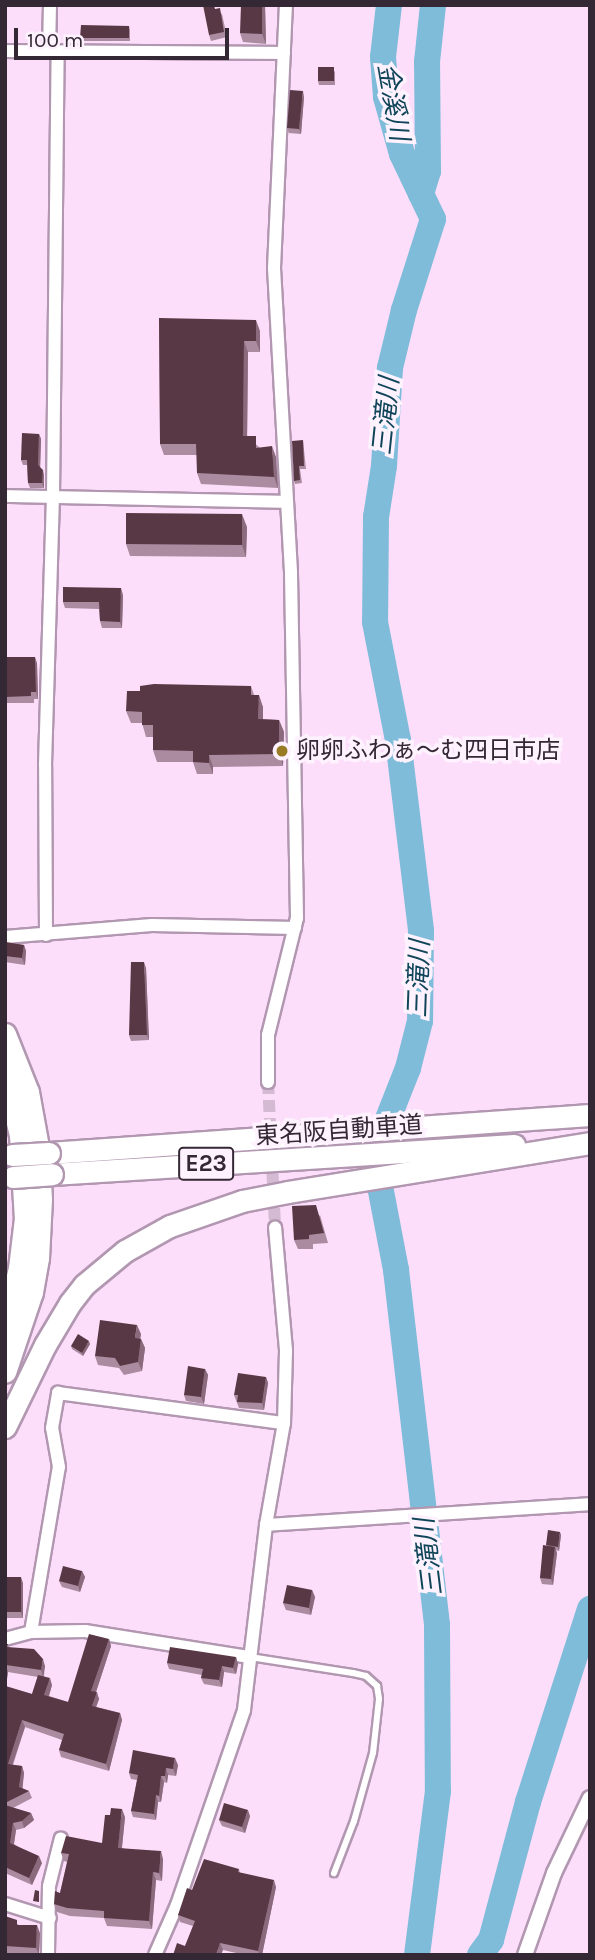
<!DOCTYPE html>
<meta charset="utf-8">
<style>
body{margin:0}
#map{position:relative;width:595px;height:1960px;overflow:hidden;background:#fcdefb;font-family:Karla,"Noto Sans JP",sans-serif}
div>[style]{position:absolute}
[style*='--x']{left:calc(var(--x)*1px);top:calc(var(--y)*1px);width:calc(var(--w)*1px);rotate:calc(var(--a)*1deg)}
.river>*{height:26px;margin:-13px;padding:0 13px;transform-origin:13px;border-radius:13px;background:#7ebcd9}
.minor-tunnel>*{height:12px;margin-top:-6px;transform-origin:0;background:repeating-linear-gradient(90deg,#d4bad3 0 12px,transparent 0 18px)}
.roads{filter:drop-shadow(2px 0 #b297b1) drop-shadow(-2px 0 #b297b1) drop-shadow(0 2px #b297b1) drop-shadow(0 -2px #b297b1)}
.service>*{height:6px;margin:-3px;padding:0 3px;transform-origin:3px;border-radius:3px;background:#fff}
.minor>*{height:12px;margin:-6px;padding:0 6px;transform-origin:6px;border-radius:6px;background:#fff}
.tertiary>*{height:14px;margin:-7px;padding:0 7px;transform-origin:7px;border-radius:7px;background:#fff}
.motorway>*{height:21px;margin:-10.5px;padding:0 10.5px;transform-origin:10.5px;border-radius:10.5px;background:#fff}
.bridges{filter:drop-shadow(2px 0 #b297b1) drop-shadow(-2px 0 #b297b1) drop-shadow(0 2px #b297b1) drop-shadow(0 -2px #b297b1)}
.motorway-bridge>*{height:21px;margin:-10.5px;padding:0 10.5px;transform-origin:10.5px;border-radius:10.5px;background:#fff}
.wall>*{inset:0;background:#aa8ba0}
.shaded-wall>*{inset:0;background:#8a6a7c}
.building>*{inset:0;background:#593845}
.dots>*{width:19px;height:19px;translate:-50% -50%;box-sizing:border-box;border:4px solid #fef2fe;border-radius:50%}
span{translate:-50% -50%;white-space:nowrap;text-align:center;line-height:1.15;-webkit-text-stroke:7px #fef2fe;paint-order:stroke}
.shield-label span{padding:2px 5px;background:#fef2fe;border:2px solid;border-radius:5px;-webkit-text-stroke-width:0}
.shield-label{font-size:23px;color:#332833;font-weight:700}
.poi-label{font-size:24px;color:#332833}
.left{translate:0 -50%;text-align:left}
.street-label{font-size:24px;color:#332833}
.water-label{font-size:26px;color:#104559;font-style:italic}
.frame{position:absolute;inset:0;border:7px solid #332833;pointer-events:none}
.scale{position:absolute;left:14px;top:28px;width:215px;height:32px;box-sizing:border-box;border:4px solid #332833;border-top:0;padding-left:9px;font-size:21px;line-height:24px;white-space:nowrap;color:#332833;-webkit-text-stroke:5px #fef2fe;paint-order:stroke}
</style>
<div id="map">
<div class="river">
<div style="--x:389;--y:5;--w:52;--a:96.6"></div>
<div style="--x:383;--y:57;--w:40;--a:85.7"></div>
<div style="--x:386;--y:97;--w:59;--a:74.3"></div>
<div style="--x:402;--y:154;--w:72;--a:64.5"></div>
<div style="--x:433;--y:219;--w:96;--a:107.7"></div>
<div style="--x:404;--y:310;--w:60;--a:103.6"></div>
<div style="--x:390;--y:368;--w:98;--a:93.5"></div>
<div style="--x:384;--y:466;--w:52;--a:98.9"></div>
<div style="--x:376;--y:517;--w:105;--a:90.5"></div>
<div style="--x:375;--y:622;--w:120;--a:79"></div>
<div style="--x:398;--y:740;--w:192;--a:83.1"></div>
<div style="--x:421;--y:931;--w:90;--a:90.6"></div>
<div style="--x:420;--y:1021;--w:49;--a:104.3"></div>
<div style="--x:408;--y:1068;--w:71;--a:111.5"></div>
<div style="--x:382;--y:1134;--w:52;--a:92.2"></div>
<div style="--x:380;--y:1186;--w:86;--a:79.2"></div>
<div style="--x:396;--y:1270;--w:357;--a:83.4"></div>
<div style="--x:437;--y:1625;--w:166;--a:89.7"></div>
<div style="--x:438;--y:1791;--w:165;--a:97.3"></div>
<div style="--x:421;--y:194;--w:24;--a:-73"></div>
<div style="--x:428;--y:171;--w:109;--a:-90.5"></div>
<div style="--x:427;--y:62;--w:57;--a:-84"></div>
<div style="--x:480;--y:1955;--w:19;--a:-54"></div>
<div style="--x:491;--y:1940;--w:143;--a:-75"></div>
<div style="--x:528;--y:1802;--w:203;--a:-72.2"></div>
</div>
<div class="minor-tunnel">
<div style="--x:268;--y:1082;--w:145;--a:87.2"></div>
</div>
<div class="roads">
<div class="service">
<div style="--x:250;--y:1657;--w:104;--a:8.8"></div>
<div style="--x:353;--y:1673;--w:13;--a:13"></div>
<div style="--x:366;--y:1676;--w:15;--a:42"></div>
<div style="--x:377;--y:1686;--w:13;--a:81"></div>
<div style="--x:379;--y:1699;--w:54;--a:96.3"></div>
<div style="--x:373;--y:1753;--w:71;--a:105.6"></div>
<div style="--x:354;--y:1821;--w:56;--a:111"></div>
</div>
<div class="minor">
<div style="--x:5;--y:51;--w:279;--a:0.4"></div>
<div style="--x:49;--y:52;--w:47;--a:-88.8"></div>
<div style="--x:5;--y:496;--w:282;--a:1.2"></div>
<div style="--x:46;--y:935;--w:170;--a:-90.3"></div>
<div style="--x:45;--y:765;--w:269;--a:-88.3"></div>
<div style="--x:53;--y:496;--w:443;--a:-89.4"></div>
<div style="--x:5;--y:937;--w:147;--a:-4.7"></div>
<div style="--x:152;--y:925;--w:143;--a:1.2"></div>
<div style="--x:268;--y:1082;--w:47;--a:-90"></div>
<div style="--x:268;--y:1035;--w:121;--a:-76.1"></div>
<div style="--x:297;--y:918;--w:346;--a:-91"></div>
<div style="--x:291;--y:572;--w:304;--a:-93.2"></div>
<div style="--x:274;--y:268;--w:263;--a:-87.4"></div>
<div style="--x:266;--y:1525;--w:325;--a:-3.7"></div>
<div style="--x:31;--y:1632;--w:54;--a:-1.1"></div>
<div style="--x:85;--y:1631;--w:167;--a:9"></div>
<div style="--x:5;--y:1639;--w:27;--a:-15"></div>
<div style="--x:31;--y:1632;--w:167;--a:-80.4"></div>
<div style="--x:59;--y:1467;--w:40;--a:-100"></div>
<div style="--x:52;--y:1428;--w:36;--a:-80"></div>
<div style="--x:58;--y:1393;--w:228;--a:7.6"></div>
<div style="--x:5;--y:1904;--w:47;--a:17.3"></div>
<div style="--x:48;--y:1955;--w:69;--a:-89.2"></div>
<div style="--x:49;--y:1886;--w:49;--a:-76"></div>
<div style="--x:155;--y:1955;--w:55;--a:-66.3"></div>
<div style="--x:177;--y:1905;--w:206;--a:-71"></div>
<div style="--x:244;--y:1710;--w:186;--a:-83.2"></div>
<div style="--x:266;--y:1525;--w:104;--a:-80"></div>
<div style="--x:284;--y:1423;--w:73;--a:-88.4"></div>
<div style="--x:286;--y:1350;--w:123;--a:-95.1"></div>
</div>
<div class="tertiary">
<div style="--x:525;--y:1955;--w:87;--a:-70.5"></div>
<div style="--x:554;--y:1873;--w:83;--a:-64.4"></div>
</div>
<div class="motorway">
<div style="--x:5;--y:1034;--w:62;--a:68.4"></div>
<div style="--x:28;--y:1092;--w:56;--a:79.7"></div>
<div style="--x:38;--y:1147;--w:52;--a:86.7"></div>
<div style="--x:41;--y:1199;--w:59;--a:92.9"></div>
<div style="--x:38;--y:1258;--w:35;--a:100"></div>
<div style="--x:32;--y:1292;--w:84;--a:108.6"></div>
<div style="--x:5;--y:1073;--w:64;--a:76.4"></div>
<div style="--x:20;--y:1135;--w:83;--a:86.6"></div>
<div style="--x:25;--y:1218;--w:50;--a:96.8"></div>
<div style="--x:19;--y:1268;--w:59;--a:103.8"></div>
<div style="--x:49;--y:1153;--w:542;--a:-4.02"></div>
<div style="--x:52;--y:1174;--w:463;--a:-3.6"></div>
<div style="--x:5;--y:1427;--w:91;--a:-64"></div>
<div style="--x:45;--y:1345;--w:49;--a:-59.2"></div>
<div style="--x:70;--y:1303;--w:23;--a:-52"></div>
<div style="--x:84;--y:1285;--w:53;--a:-39.7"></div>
<div style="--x:125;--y:1251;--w:51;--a:-29.1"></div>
<div style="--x:170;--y:1226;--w:76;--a:-19.1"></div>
<div style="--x:242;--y:1201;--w:47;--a:-11.1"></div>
<div style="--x:288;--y:1192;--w:306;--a:-9.2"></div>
</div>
</div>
<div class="bridges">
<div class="motorway-bridge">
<div style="--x:12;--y:1155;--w:37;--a:-3"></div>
<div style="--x:13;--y:1177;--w:39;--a:-4"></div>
</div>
</div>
<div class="wall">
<div style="clip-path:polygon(265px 5px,266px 44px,243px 42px,240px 33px)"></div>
<div style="clip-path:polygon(215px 9px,222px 14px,227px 37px,211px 41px,209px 35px)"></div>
<div style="clip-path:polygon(129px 26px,130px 30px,130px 41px,82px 41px,80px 38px)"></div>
<div style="clip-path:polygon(335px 71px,335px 85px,319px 85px,318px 81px)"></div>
<div style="clip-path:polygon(304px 97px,301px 134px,289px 133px,287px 128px)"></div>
<div style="clip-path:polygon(159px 318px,260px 331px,260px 352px,248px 352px,247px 436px,260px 448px,276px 457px,278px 488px,201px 484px,197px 473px,197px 455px,164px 455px,160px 444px)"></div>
<div style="clip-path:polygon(39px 434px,41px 439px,40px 468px,44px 475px,44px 488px,30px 488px,28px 483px,27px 465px,23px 465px,21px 460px)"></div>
<div style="clip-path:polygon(303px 440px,306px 469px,300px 469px,302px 483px,295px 484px,294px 481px)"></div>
<div style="clip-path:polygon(247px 527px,246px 557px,130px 556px,126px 544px)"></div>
<div style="clip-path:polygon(123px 595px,122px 628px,102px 628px,100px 621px,99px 609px,65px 608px,63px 602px)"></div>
<div style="clip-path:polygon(5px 657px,37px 663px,38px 699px,34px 699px,34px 703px,5px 703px)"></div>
<div style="clip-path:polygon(251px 686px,254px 695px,263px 707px,263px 719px,279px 720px,284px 732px,283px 766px,213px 767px,213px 774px,197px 774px,193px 762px,157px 762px,153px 750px,153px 737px,146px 737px,142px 723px,131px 723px,126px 711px,140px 691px)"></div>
<div style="clip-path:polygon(5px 942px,24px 945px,26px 951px,25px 965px,5px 962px)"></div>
<div style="clip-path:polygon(146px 968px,149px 1040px,131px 1041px,129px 1035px)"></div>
<div style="clip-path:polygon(320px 1215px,328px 1243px,313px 1244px,313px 1249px,298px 1249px,294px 1240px)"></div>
<div style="clip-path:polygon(141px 1334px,140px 1338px,141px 1339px,145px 1348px,142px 1371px,124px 1375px,119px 1368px,98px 1365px,95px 1356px)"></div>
<div style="clip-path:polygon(90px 1344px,83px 1356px,72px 1349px,71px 1346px)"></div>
<div style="clip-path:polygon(205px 1369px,208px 1375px,204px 1404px,186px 1401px,184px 1395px)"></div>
<div style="clip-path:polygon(266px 1377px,268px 1383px,264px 1410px,239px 1408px,234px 1395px)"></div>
<div style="clip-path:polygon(561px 1535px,559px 1551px,556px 1550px,557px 1553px,553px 1585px,542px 1584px,540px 1578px,546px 1546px)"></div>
<div style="clip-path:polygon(82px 1571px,85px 1577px,80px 1592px,62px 1587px,59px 1581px)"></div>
<div style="clip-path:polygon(5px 1577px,23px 1583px,23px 1618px,5px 1618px)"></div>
<div style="clip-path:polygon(312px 1590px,315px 1597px,311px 1615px,286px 1610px,283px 1603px)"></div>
<div style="clip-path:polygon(evenodd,109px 1639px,111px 1646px,96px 1692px,99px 1699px,96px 1707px,120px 1713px,122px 1720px,109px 1771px,61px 1757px,59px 1750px,62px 1740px,25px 1727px,13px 1765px,22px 1766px,24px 1773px,22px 1788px,29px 1791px,32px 1798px,13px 1808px,31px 1813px,34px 1820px,24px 1828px,16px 1830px,14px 1844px,42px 1863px,32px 1885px,5px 1873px,5px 1644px,8px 1644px,9px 1647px,45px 1666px,44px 1676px,52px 1685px,49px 1696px,68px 1702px,109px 1639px,8px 1672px,38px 1677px,32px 1694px,6px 1686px,8px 1672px)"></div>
<div style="clip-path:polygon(236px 1657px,238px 1664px,236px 1674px,224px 1672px,222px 1687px,204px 1684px,201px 1678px,202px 1675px,169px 1669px,167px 1663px)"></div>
<div style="clip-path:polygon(178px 1765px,176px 1776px,168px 1775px,167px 1783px,164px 1782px,161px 1802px,158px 1802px,156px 1820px,133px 1817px,131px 1811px,137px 1780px,131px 1779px,129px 1773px)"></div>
<div style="clip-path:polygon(250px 1816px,245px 1833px,222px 1826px,219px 1820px)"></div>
<div style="clip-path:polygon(125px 1817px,122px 1848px,163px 1859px,162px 1881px,156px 1880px,152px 1929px,107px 1926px,104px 1918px,70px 1916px,57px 1912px,54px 1904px,60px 1893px,67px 1862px,64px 1861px,61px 1853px,102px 1843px)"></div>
<div style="clip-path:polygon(239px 1869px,240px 1873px,276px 1887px,262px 1955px,245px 1955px,223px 1950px,185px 1946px,193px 1926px,180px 1922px,178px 1915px,192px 1890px)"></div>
<div style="clip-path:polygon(5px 1916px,19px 1925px,40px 1933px,39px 1955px,5px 1954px)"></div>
</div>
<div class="shaded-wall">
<div style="clip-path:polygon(262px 5px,265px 5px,266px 44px,262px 34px)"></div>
<div style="clip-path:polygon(303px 91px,304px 97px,301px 134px,299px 129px)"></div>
<div style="clip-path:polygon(256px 320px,260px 331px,260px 352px,256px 341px)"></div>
<div style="clip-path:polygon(244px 341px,248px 352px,247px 447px,243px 436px)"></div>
<div style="clip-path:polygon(39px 434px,41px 439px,40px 471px,38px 465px)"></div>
<div style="clip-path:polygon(272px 446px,276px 457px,278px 488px,274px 477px)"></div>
<div style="clip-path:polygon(43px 470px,44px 475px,44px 488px,42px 483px)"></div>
<div style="clip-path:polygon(242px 514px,247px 527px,246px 557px,242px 545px)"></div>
<div style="clip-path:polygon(121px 588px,123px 595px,122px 628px,120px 622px)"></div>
<div style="clip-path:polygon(35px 657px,37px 663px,38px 699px,36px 692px)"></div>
<div style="clip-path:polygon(259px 695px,263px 707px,263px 731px,258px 719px)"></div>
<div style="clip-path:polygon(279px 720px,284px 732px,283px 766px,279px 754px)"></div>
<div style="clip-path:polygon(209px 755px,213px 767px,213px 774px,209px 763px)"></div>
<div style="clip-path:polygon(24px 945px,26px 951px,25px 965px,22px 958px)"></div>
<div style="clip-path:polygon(144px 962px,146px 968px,149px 1040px,147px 1035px)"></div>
<div style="clip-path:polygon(137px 1325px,141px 1334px,139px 1347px,135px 1338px)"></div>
<div style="clip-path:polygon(141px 1339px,145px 1348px,142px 1371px,138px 1362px)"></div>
<div style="clip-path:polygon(89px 1341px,90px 1344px,83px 1356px,82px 1353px)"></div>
<div style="clip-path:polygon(205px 1369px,208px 1375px,204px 1404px,201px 1397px)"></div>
<div style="clip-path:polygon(266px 1377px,268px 1383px,264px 1410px,262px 1403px)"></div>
<div style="clip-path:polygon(560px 1532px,561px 1535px,559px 1551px,558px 1547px)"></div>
<div style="clip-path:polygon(555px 1547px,557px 1553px,553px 1585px,551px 1579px)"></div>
<div style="clip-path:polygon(82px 1571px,85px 1577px,80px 1592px,78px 1586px)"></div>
<div style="clip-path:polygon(21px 1577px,23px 1583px,23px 1618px,21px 1612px)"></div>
<div style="clip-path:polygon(312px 1590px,315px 1597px,311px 1615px,309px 1608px)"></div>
<div style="clip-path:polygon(109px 1639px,111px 1646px,94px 1698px,91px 1691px)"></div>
<div style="clip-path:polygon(236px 1657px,238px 1664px,236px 1674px,233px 1668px)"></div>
<div style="clip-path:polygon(43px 1659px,45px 1666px,43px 1677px,41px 1670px)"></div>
<div style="clip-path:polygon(6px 1665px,8px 1672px,5px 1692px,5px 1667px)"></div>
<div style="clip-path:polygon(222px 1666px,224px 1672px,222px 1687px,219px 1680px)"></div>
<div style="clip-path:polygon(50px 1678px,52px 1685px,47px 1702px,44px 1695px)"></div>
<div style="clip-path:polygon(97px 1692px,99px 1699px,94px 1713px,92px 1706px)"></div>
<div style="clip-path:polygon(120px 1713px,122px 1720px,109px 1771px,106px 1764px)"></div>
<div style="clip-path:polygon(22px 1720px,25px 1727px,10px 1771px,8px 1764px)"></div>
<div style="clip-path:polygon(175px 1758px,178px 1765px,176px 1776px,173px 1769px)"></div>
<div style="clip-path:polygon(22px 1766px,24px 1773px,22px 1794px,19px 1787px)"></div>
<div style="clip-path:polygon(166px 1768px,168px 1775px,167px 1783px,165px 1776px)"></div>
<div style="clip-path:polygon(161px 1776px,164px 1782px,161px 1802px,159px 1796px)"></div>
<div style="clip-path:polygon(156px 1795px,158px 1802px,156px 1820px,154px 1814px)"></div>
<div style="clip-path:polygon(122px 1809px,125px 1817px,121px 1856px,118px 1848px)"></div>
<div style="clip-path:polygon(248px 1810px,250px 1816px,245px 1833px,242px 1827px)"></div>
<div style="clip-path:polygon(31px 1813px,34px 1820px,24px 1828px,22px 1821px)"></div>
<div style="clip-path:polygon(13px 1823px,16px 1830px,13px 1850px,10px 1843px)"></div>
<div style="clip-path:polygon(161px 1851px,163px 1859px,162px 1881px,159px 1873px)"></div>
<div style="clip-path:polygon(39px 1856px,42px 1863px,32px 1885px,29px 1878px)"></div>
<div style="clip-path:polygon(153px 1872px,156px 1880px,152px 1929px,149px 1921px)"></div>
<div style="clip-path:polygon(274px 1880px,276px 1887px,262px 1955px,260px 1955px,258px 1951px)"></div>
<div style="clip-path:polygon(37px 1925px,40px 1933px,39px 1955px,36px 1948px)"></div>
<div style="clip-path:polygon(220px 1943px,223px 1950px,221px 1955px,216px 1955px)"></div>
</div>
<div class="building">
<div style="clip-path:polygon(203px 5px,214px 5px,215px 9px,220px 8px,224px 32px,209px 35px)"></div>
<div style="clip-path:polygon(241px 5px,262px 5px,262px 34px,240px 33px)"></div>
<div style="clip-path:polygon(81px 25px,129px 26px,129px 38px,80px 38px)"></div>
<div style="clip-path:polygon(318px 67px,334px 67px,334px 81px,318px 81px)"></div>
<div style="clip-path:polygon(290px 90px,303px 91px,299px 129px,287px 128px)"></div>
<div style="clip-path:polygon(159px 318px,256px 320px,256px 341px,244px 341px,243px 436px,256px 436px,256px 448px,272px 446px,274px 477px,197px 473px,196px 444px,160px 444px)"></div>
<div style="clip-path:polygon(22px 433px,39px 434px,38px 465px,43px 470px,42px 483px,28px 483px,27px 460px,21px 460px)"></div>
<div style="clip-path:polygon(303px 440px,304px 466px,299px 466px,300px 480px,294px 481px,292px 441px)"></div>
<div style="clip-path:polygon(126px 513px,242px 514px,242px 545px,126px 544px)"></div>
<div style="clip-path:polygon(63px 587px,121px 588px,120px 622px,100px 621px,99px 602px,63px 602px)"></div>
<div style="clip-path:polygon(5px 657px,35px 657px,36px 692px,31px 692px,31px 696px,5px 697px)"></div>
<div style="clip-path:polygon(154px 684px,251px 686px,251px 695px,259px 695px,258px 719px,279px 720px,279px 754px,209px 755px,209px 763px,193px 762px,193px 751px,153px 750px,153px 725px,142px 725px,142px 712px,126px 711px,127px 691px,140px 691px,140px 686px)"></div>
<div style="clip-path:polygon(5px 942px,24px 945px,22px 958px,5px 956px)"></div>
<div style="clip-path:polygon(131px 962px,144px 962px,147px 1035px,129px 1035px)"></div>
<div style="clip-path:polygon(316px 1205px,324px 1233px,309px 1235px,309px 1239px,294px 1240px,292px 1206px)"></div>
<div style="clip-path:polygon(100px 1320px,137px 1325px,135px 1338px,141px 1339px,138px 1362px,120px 1366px,115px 1358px,95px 1356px)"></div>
<div style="clip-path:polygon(78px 1334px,89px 1341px,82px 1353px,71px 1346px)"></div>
<div style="clip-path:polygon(188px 1366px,205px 1369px,201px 1397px,184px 1395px)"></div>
<div style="clip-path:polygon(238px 1373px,266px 1377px,262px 1403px,237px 1402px,238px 1395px,234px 1395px)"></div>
<div style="clip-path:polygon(548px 1530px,560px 1532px,558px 1547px,546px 1545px)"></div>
<div style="clip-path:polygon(543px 1545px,555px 1547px,551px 1579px,540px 1578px)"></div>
<div style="clip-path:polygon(63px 1566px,82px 1571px,78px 1586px,59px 1581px)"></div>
<div style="clip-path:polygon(5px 1577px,21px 1577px,21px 1612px,5px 1612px)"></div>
<div style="clip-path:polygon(287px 1585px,312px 1590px,309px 1608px,283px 1603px)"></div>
<div style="clip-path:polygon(89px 1634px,109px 1639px,91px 1691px,97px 1692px,92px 1706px,120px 1713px,106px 1764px,59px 1750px,64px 1734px,22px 1720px,8px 1764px,22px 1766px,19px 1787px,29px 1791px,5px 1803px,5px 1686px,32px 1694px,38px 1675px,50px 1678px,44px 1695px,68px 1702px)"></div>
<div style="clip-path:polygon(5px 1644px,8px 1644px,7px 1647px,34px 1649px,43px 1659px,41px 1670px,6px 1665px,5px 1667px)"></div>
<div style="clip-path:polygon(170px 1647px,236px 1657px,233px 1668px,222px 1666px,219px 1680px,201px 1678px,203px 1669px,167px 1663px)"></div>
<div style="clip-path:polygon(133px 1750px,175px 1758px,173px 1769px,166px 1768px,165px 1776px,161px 1776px,159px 1796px,156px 1795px,154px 1814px,131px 1811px,138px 1775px,129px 1773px)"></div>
<div style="clip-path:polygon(224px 1803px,248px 1810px,242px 1827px,219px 1820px)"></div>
<div style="clip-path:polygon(5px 1805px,31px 1813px,22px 1821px,13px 1823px,10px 1843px,39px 1856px,29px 1878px,5px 1867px)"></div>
<div style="clip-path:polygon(111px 1808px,122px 1809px,118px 1848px,161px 1851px,159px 1873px,153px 1872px,149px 1921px,104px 1918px,104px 1911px,67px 1908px,54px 1904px,55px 1891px,60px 1893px,69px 1854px,61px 1853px,66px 1836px,102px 1843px,105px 1815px,110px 1815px)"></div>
<div style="clip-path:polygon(204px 1859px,239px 1869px,238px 1872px,274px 1880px,258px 1951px,220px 1943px,216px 1955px,173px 1955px,177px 1943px,185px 1946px,195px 1921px,178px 1915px,187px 1888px,192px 1890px)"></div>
<div style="clip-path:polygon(35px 1890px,39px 1891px,39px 1902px,33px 1901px)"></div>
<div style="clip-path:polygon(5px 1916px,17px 1920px,17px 1925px,37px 1925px,36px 1948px,5px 1946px)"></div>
</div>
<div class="dots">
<div style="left:282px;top:751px;background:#997b24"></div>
</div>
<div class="shield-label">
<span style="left:206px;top:1164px">E23</span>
</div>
<div class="poi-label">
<span class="left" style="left:296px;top:751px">卵卵ふわぁ～む四日市店</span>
</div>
<div class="street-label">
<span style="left:339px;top:1131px;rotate:-4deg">東名阪自動車道</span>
</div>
<div class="water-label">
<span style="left:393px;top:102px;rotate:80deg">金溪川</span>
<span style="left:386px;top:416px;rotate:-84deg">三滝川</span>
<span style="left:419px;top:979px;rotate:-88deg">三滝川</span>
<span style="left:429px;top:1557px;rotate:-97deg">三滝川</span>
</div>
<div class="frame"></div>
<div class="scale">100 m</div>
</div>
